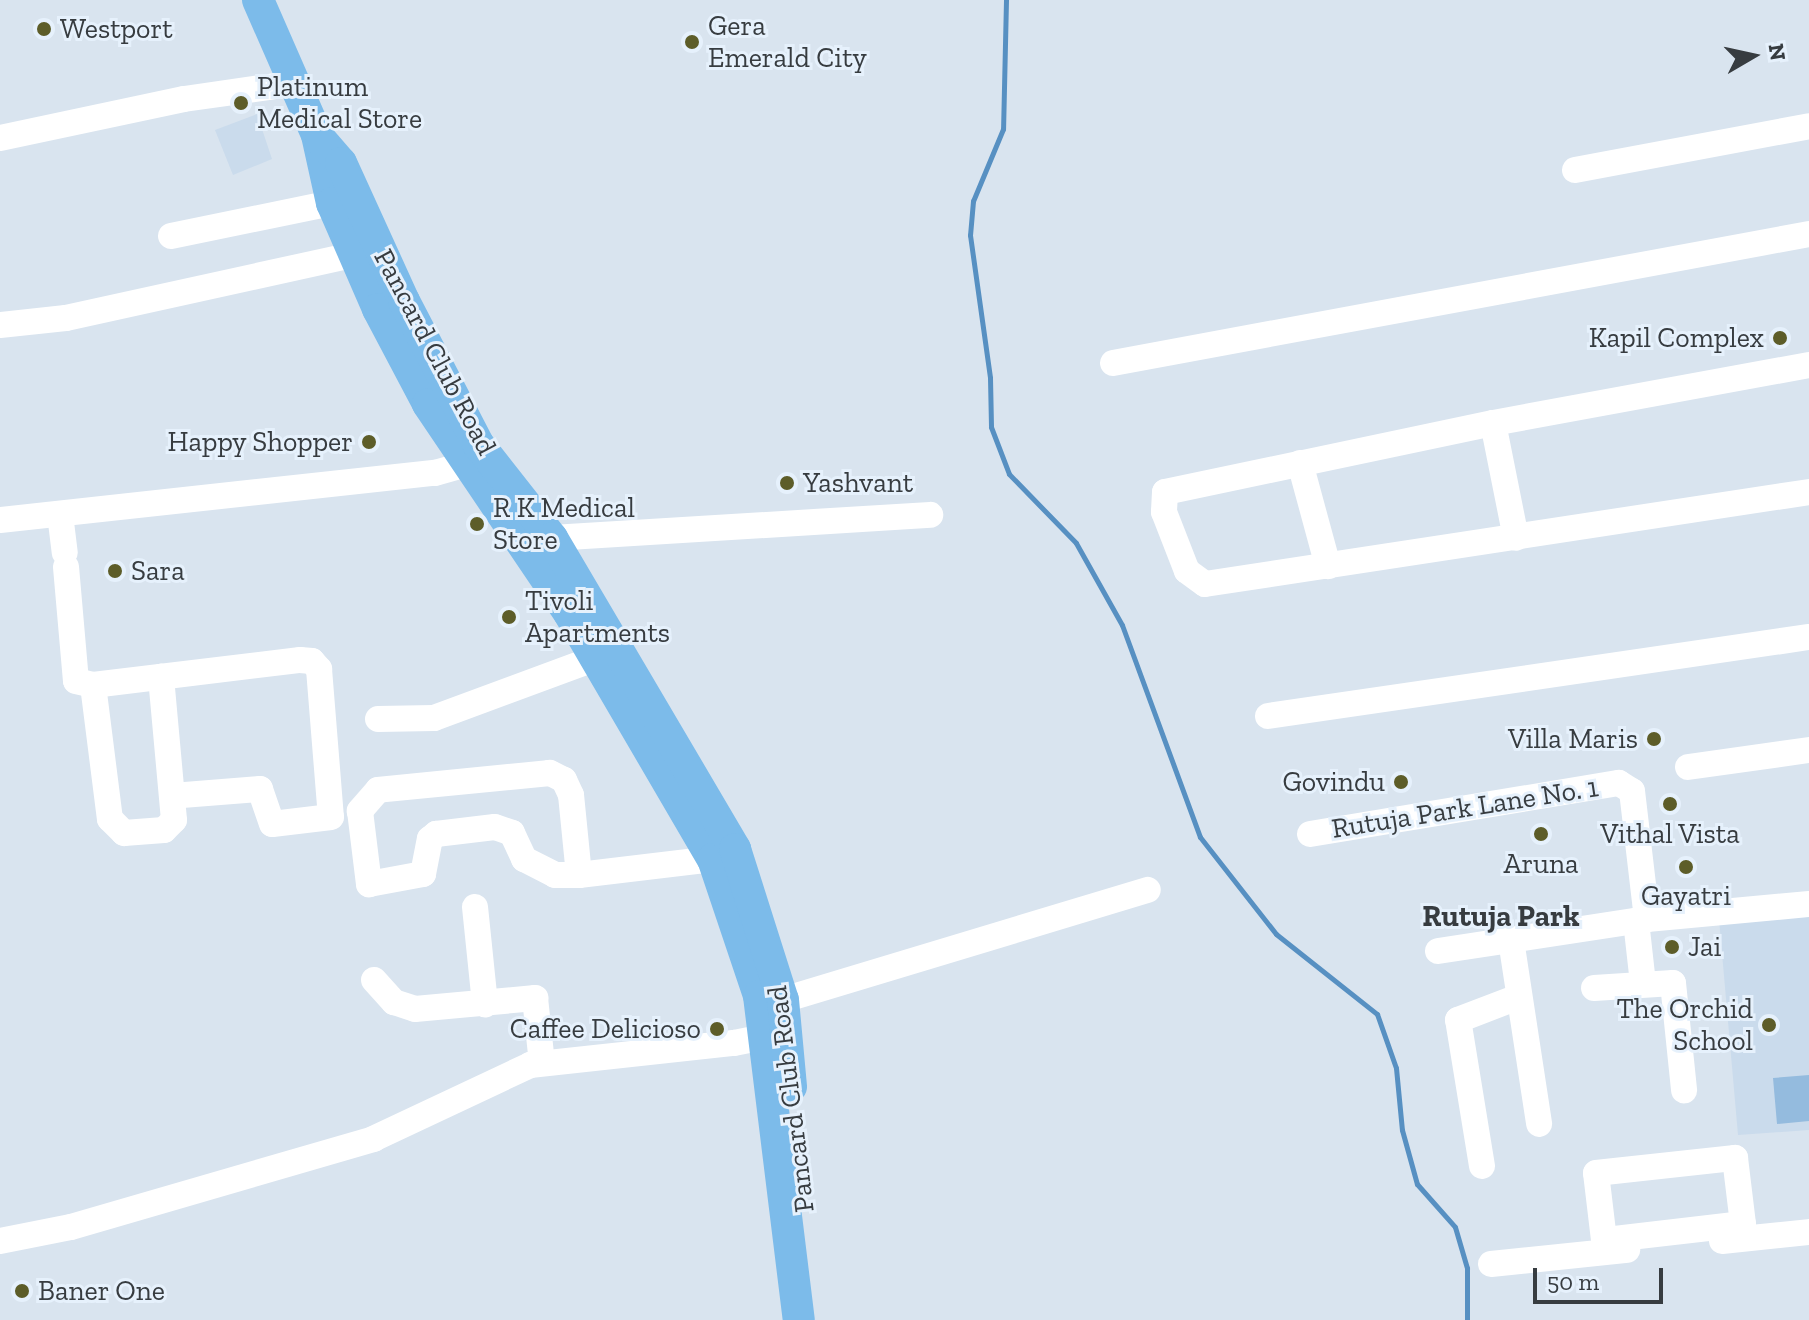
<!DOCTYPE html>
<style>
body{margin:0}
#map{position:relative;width:1809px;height:1320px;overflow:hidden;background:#d9e4ef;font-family:"Zilla Slab",serif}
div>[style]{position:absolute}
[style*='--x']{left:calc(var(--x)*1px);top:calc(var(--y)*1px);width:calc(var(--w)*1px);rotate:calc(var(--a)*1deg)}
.built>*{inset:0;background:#cadbec}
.green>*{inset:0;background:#94bbde}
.stream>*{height:5px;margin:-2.5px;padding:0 2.5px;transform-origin:2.5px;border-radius:2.5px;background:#5790c2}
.minor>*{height:26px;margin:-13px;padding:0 13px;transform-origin:13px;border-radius:13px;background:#fff}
.major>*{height:32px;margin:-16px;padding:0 16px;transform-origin:16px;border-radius:16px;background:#7cbbea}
.dots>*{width:22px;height:22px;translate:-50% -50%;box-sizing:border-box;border:4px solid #e6f1fc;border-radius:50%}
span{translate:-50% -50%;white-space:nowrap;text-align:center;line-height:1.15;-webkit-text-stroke:6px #e6f1fc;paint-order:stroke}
.poi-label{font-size:28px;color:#373c40}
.left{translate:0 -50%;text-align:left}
.right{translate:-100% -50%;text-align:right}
.street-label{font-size:28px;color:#373c40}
.neighbourhood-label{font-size:30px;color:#373c40;font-weight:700}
.north{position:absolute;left:1713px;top:16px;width:80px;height:80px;-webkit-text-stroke:6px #e6f1fc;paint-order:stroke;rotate:81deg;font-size:22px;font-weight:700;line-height:32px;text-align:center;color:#373c40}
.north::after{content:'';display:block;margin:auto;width:28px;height:36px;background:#373c40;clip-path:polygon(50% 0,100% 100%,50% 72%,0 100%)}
.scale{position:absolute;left:1533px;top:1268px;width:130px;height:36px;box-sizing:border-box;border:4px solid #373c40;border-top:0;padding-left:10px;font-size:24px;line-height:28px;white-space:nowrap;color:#373c40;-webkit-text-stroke:6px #e6f1fc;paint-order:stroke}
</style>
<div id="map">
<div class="built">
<div style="clip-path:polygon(257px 114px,272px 159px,233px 175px,215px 130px)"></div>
<div style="clip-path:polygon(1809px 913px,1809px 1130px,1738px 1135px,1719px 919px)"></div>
</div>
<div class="green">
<div style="clip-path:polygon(1809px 1075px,1809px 1121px,1777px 1124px,1773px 1078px)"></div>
</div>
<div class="stream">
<div style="--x:1006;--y:0;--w:129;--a:91.3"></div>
<div style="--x:1003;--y:129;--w:78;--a:112.6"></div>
<div style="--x:973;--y:201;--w:34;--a:95"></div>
<div style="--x:970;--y:235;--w:144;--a:82"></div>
<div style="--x:990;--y:378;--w:49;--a:88.8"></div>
<div style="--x:991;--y:427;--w:50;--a:69"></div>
<div style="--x:1009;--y:474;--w:96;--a:45.8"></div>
<div style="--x:1076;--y:543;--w:94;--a:60.7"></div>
<div style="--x:1122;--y:625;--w:226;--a:69.8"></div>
<div style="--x:1200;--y:837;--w:123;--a:51.9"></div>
<div style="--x:1276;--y:934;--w:129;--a:38.4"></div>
<div style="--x:1377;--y:1014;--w:57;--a:70.6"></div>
<div style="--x:1396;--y:1068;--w:62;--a:84.5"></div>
<div style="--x:1402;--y:1130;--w:56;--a:74.5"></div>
<div style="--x:1417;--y:1184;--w:57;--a:48.5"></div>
<div style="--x:1455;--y:1227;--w:43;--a:73.7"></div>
<div style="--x:1467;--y:1268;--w:52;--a:90"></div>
</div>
<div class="minor">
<div style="--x:0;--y:138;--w:188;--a:-12"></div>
<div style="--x:184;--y:99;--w:113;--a:-8.1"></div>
<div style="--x:1575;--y:170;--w:238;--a:-10.6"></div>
<div style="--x:171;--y:236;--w:164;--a:-11.6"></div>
<div style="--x:0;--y:325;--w:66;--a:-6.1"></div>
<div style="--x:66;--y:318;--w:294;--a:-12.4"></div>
<div style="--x:1113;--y:363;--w:708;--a:-10.5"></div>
<div style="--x:1809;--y:365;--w:321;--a:169.6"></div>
<div style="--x:1493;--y:423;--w:335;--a:168.1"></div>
<div style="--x:1165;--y:492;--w:20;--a:93"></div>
<div style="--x:1164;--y:512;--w:63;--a:68.7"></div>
<div style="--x:1187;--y:571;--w:22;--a:36"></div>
<div style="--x:1205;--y:584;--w:611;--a:-8.66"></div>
<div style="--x:1493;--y:423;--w:117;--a:78.7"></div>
<div style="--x:1300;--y:463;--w:107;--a:74.8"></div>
<div style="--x:60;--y:514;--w:39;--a:83"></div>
<div style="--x:0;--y:520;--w:438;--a:-6.2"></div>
<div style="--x:435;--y:473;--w:32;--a:-16"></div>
<div style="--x:552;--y:538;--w:379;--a:-3.5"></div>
<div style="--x:66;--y:567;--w:114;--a:85"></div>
<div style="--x:76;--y:681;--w:17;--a:13"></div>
<div style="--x:93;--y:685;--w:135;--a:82.8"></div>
<div style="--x:110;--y:819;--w:20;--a:45"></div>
<div style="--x:124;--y:833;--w:40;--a:-4.3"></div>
<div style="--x:164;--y:830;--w:14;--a:-45"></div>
<div style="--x:174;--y:820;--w:144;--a:-95.2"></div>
<div style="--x:93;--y:685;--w:209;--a:-6.9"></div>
<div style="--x:300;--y:660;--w:12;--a:5"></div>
<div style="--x:312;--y:661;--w:11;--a:49"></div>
<div style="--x:319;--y:669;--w:148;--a:85.4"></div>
<div style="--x:331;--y:817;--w:59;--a:173.2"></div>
<div style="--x:272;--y:824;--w:37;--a:-109"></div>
<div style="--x:260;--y:789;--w:88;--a:175.5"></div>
<div style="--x:1268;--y:716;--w:547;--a:-8.31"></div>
<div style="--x:378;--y:719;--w:56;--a:-1"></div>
<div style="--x:434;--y:718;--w:173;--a:-20.3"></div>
<div style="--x:1688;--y:767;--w:122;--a:-8"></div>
<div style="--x:1310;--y:834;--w:313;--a:-9.4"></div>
<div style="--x:1619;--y:783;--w:15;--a:32"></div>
<div style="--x:1632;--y:791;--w:129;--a:83.3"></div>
<div style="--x:579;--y:875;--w:80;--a:-95.7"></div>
<div style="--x:571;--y:795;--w:17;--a:-115"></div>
<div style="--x:564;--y:780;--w:16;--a:-153"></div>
<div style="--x:550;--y:773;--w:173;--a:174.4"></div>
<div style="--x:378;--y:790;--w:28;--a:131"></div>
<div style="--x:360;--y:811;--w:74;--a:83"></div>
<div style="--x:369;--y:884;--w:55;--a:-10.5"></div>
<div style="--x:423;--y:874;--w:36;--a:-79"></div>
<div style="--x:430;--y:839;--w:8;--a:-40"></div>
<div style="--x:436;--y:834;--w:59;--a:-6.8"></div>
<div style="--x:495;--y:827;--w:18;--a:19"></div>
<div style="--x:512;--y:833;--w:29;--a:65"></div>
<div style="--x:524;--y:859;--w:35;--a:27"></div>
<div style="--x:555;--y:875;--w:24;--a:0"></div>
<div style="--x:579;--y:875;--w:135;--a:-6.8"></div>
<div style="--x:475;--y:907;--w:98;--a:84.1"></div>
<div style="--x:1636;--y:921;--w:62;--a:83.6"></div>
<div style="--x:1511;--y:940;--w:186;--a:81.3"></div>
<div style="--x:1438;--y:951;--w:211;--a:-8.7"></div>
<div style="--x:1647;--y:919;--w:163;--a:-5.3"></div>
<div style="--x:374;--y:980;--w:30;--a:48"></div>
<div style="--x:394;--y:1002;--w:22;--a:18"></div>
<div style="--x:415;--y:1009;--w:121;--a:-5.2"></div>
<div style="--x:535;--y:998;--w:65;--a:83.9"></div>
<div style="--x:1594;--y:988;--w:79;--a:-3.6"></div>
<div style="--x:1673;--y:983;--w:108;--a:84.1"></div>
<div style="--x:783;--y:1000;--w:381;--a:-16.8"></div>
<div style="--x:1735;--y:1158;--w:66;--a:83.1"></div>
<div style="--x:1743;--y:1224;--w:140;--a:173.4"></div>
<div style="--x:1604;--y:1240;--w:67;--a:-96.8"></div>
<div style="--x:1596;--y:1173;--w:140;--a:-6.2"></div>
<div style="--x:1482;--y:1166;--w:148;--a:-99.3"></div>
<div style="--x:1458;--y:1020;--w:64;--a:-21"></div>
<div style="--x:0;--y:1241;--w:72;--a:-11.2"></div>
<div style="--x:71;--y:1227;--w:315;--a:-16.2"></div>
<div style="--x:373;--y:1139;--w:174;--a:-25.2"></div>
<div style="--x:530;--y:1065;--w:205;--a:-6.2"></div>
<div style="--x:734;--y:1043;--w:50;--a:-11.5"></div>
<div style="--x:1722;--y:1241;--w:87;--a:-5.9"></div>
<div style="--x:1491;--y:1264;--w:137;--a:-5.9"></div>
</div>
<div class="major">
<div style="--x:258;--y:0;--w:147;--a:66.4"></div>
<div style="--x:317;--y:135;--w:70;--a:77.6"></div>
<div style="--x:332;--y:203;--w:116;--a:66.5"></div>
<div style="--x:378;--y:309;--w:107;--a:62.2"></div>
<div style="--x:428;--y:404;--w:252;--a:56"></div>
<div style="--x:569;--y:613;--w:285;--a:59.7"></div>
<div style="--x:713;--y:859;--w:145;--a:71.4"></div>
<div style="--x:759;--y:996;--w:326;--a:83"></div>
<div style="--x:321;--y:140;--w:30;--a:49"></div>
<div style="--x:341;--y:163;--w:152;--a:65.5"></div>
<div style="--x:404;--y:301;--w:161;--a:62.6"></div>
<div style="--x:478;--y:444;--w:120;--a:51.8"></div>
<div style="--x:552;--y:538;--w:361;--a:59.5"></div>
<div style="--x:735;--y:849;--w:158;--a:72.4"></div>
<div style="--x:783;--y:1000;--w:87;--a:84.7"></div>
</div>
<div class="dots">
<div style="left:44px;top:29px;background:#5d5d29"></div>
<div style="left:692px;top:42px;background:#5d5d29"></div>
<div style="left:241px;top:103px;background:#5d5d29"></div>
<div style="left:1780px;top:338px;background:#5d5d29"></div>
<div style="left:369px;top:442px;background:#5d5d29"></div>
<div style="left:787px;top:483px;background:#5d5d29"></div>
<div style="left:477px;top:524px;background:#5d5d29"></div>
<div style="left:115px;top:571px;background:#5d5d29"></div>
<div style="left:509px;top:617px;background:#5d5d29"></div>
<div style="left:1654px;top:739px;background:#5d5d29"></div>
<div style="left:1401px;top:782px;background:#5d5d29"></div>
<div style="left:1670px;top:804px;background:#5d5d29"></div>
<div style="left:1541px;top:834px;background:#5d5d29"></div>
<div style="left:1686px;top:867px;background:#5d5d29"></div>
<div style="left:1672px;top:947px;background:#5d5d29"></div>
<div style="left:1769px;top:1025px;background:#5d5d29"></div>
<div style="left:717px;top:1029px;background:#5d5d29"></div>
<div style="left:22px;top:1291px;background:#5d5d29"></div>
</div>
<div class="poi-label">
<span class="left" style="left:708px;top:42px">Gera<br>Emerald City</span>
<span class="left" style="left:60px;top:29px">Westport</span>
<span class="left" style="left:257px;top:103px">Platinum<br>Medical Store</span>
<span class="right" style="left:1764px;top:338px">Kapil Complex</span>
<span class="right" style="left:353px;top:442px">Happy Shopper</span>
<span class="left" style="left:803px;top:483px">Yashvant</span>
<span class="left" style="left:493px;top:524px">R K Medical<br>Store</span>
<span class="left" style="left:131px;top:571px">Sara</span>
<span class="left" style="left:525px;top:617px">Tivoli<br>Apartments</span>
<span class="right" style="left:1638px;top:739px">Villa Maris</span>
<span class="right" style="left:1385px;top:782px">Govindu</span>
<span style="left:1670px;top:834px">Vithal Vista</span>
<span style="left:1541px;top:864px">Aruna</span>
<span style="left:1686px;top:896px">Gayatri</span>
<span class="left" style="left:1688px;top:947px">Jai</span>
<span class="right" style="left:1753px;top:1025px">The Orchid<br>School</span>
<span class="right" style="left:701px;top:1029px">Caffee Delicioso</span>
<span class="left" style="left:38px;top:1291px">Baner One</span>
</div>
<div class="street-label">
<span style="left:435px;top:352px;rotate:62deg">Pancard Club Road</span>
<span style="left:1465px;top:808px;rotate:-9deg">Rutuja Park Lane No. 1</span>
<span style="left:791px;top:1099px;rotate:-97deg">Pancard Club Road</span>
</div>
<div class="neighbourhood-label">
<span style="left:1501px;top:916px">Rutuja Park</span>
</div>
<div class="north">N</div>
<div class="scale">50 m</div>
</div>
